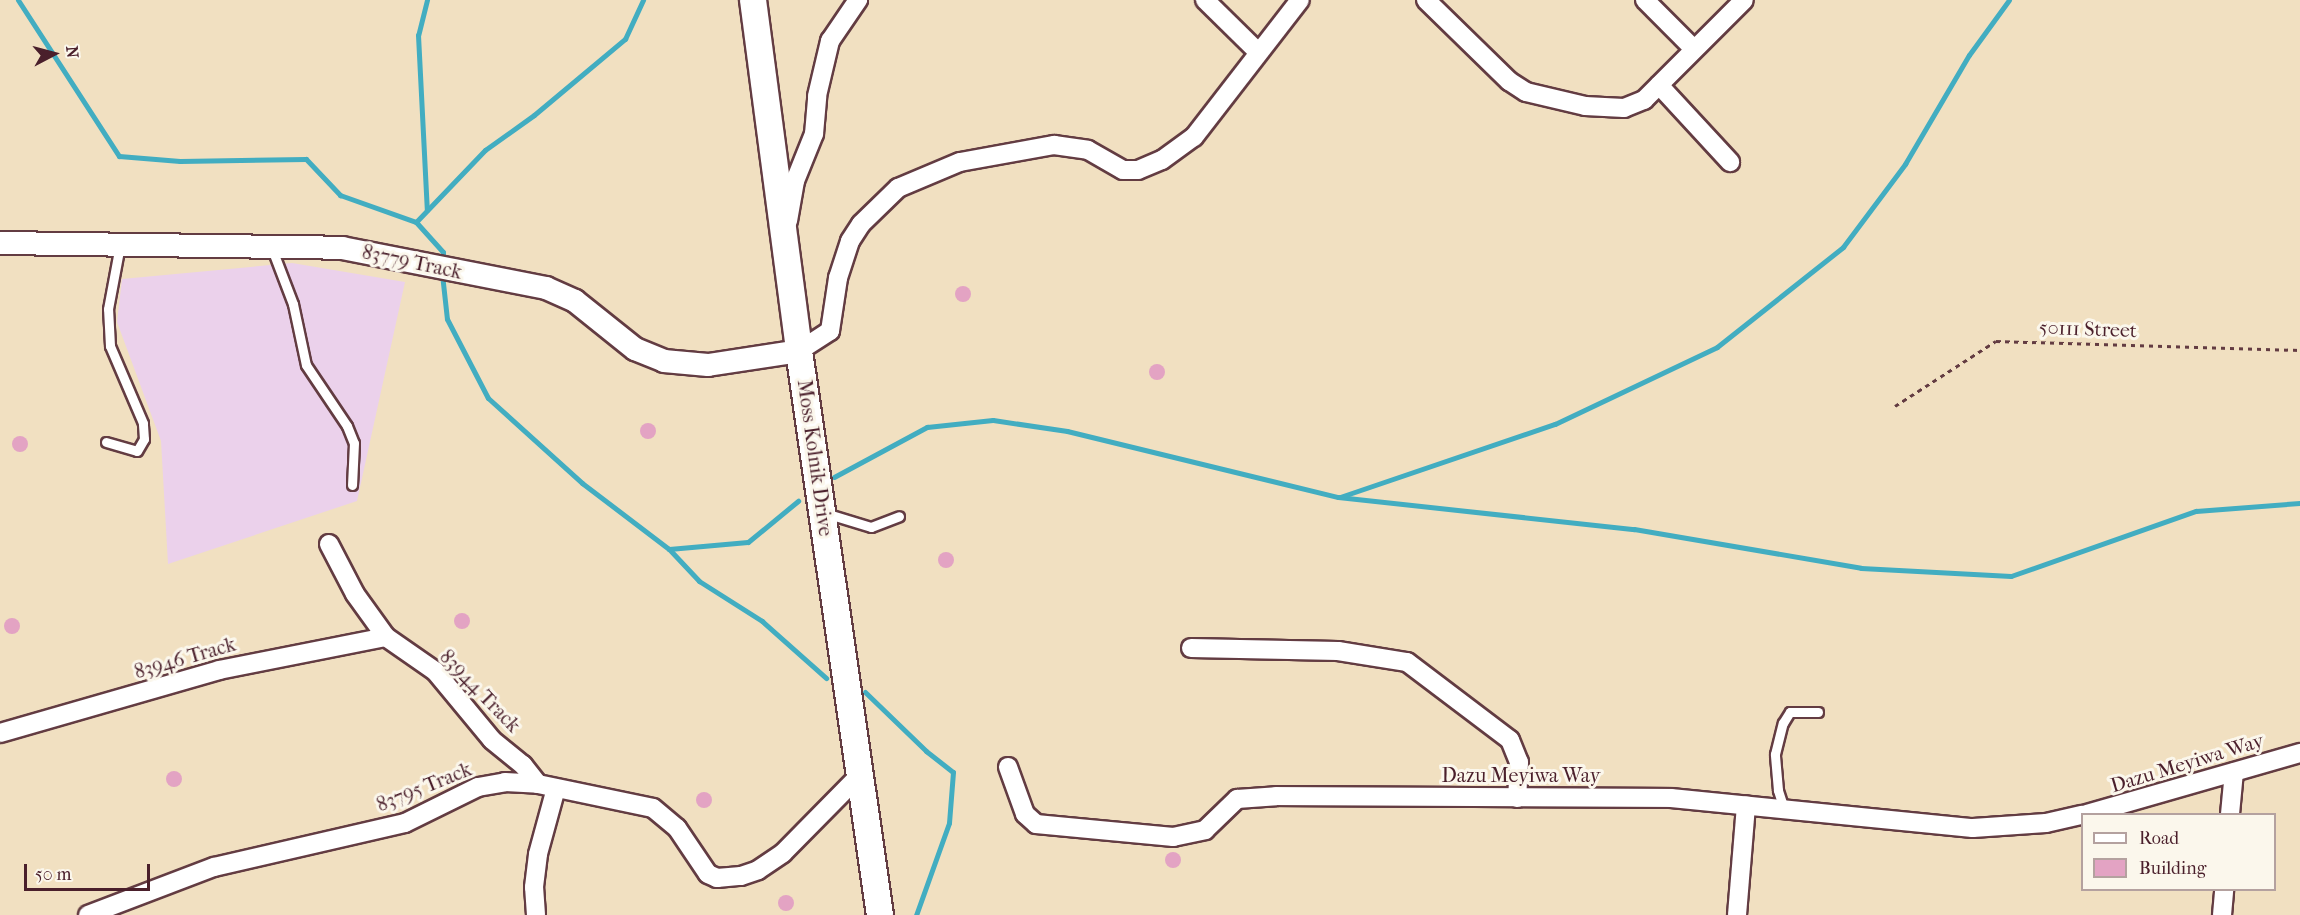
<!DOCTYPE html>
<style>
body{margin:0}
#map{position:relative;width:2300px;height:915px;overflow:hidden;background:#f1e0c1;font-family:"IM FELL French Canon",serif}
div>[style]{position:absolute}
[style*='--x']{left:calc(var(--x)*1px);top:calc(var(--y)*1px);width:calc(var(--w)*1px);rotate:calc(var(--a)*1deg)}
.built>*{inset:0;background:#ebd1eb}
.stream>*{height:5px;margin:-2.5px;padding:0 2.5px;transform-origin:2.5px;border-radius:2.5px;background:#42adc1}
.building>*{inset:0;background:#e3a3c3}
.round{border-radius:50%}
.path>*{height:3px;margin-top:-1.5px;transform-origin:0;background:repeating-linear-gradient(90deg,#633c42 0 4.5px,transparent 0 9px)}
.roads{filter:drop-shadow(2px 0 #633c42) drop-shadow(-2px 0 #633c42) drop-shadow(0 2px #633c42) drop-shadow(0 -2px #633c42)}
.service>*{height:9px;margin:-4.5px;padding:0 4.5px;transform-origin:4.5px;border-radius:4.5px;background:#fff}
.minor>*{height:18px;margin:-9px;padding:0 9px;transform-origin:9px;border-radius:9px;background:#fff}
.tertiary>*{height:22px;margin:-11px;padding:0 11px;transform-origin:11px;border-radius:11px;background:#fff}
.secondary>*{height:26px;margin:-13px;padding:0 13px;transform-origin:13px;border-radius:13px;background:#fff}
span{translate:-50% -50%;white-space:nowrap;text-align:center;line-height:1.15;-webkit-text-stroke:6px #fbf7ec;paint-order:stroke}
.street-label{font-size:20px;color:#4a1f2b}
.legend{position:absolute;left:2081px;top:813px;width:195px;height:78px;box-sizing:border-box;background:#fbf7ec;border:2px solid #b4a19f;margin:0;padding:8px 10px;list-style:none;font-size:18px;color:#4a1f2b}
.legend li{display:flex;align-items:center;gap:12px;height:30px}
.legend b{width:30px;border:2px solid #b4a19f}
.north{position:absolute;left:24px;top:24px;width:60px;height:60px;-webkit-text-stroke:4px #fbf7ec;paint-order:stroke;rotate:84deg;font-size:16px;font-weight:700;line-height:24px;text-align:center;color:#4a1f2b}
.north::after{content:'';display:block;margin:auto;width:21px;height:27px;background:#4a1f2b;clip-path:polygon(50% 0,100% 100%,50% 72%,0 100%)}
.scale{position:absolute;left:24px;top:864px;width:126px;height:27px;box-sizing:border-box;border:3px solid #4a1f2b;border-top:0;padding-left:8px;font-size:18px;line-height:21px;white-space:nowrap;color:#4a1f2b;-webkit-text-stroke:4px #fbf7ec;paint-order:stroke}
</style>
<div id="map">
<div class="built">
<div style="clip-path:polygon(292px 263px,405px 282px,357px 501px,168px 564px,161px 441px,117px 322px,122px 279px)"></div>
</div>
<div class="stream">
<div style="--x:18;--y:0;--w:186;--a:57.1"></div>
<div style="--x:119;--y:156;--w:61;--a:4.7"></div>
<div style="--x:180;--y:161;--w:126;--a:-0.9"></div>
<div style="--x:306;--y:159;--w:50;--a:46.6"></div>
<div style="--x:340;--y:195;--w:81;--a:19.6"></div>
<div style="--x:416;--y:222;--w:40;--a:48"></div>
<div style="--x:443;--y:252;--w:10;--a:90"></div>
<div style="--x:427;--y:0;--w:36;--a:104"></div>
<div style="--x:418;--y:35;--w:175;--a:87.1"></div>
<div style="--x:416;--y:222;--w:100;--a:-46.2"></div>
<div style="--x:485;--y:150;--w:60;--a:-35.5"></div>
<div style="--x:534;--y:115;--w:119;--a:-39.9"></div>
<div style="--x:625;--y:39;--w:43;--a:-65.2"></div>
<div style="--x:442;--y:274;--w:45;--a:83.7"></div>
<div style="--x:447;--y:319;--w:89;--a:62.6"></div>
<div style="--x:488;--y:398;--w:127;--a:42.1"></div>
<div style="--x:582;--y:483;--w:109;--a:37.2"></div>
<div style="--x:669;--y:549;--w:79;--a:-5.1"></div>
<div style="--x:748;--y:542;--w:65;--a:-39.4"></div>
<div style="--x:834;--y:477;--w:106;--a:-28.3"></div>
<div style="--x:927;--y:427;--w:66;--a:-6.1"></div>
<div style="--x:993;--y:420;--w:75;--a:8.5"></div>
<div style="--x:1067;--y:431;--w:279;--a:13.7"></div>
<div style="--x:1338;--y:497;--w:298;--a:6.2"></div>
<div style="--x:1634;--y:529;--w:230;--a:9.7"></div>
<div style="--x:1861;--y:568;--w:150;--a:3.1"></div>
<div style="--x:2011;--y:576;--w:196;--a:-19.4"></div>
<div style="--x:2196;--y:511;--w:104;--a:-4.4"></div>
<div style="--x:1340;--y:497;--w:227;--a:-18.8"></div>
<div style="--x:1555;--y:424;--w:179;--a:-25.4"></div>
<div style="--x:1717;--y:347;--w:161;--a:-38.4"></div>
<div style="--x:1843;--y:247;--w:104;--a:-53.2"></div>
<div style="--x:1905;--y:164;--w:126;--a:-59.6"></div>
<div style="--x:1969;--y:55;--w:68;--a:-54"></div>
<div style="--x:669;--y:549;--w:44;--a:46.8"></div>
<div style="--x:699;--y:581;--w:75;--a:32.4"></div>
<div style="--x:762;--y:621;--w:86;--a:41.7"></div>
<div style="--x:865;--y:692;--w:85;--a:44"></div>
<div style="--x:926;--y:751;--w:34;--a:38"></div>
<div style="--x:953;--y:772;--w:51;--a:94.5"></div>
<div style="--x:949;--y:823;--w:98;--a:109.7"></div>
</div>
<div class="building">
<div class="round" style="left:955px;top:286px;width:16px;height:16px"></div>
<div class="round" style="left:1149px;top:364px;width:16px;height:16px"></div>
<div class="round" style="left:640px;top:423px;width:16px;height:16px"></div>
<div class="round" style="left:12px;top:436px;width:16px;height:16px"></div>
<div class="round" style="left:938px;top:552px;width:16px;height:16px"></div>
<div class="round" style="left:454px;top:613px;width:16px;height:16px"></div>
<div class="round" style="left:4px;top:618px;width:16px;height:16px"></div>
<div class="round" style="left:166px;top:771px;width:16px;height:16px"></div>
<div class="round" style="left:696px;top:792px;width:16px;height:16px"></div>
<div class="round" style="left:1165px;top:852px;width:16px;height:16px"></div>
<div class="round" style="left:778px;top:895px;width:16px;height:16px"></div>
</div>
<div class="path">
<div style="--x:1895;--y:406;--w:120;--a:-32.8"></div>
<div style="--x:1996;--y:341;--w:304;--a:1.7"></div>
</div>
<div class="roads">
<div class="service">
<div style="--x:272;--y:249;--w:59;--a:69.1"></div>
<div style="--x:293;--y:304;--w:62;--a:78"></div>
<div style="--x:306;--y:365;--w:73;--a:56.1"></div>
<div style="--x:347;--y:426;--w:18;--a:68"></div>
<div style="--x:354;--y:443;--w:42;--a:92.7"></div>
<div style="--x:106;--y:442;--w:32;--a:16"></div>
<div style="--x:137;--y:451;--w:14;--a:-60"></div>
<div style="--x:144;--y:439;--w:16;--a:-94"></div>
<div style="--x:143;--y:423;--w:84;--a:-113.2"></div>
<div style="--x:110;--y:346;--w:37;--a:-93"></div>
<div style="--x:108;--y:309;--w:65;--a:-79.4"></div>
<div style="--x:825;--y:513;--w:48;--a:16.9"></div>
<div style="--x:871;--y:527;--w:30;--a:-21"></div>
<div style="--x:1784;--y:809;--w:20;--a:-108"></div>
<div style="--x:1778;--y:790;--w:36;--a:-95"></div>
<div style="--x:1775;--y:754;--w:32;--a:-76"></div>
<div style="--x:1783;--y:723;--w:13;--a:-58"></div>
<div style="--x:1790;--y:712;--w:28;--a:0"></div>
</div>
<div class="minor">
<div style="--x:1205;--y:0;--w:74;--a:44.5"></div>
<div style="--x:1426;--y:0;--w:116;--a:44.3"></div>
<div style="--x:1509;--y:81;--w:20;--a:33"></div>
<div style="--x:1526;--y:92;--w:61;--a:13.3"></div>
<div style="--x:1585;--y:106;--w:39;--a:3"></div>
<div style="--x:1624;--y:108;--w:22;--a:-22"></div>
<div style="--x:1644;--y:100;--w:141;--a:-45"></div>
<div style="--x:1645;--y:0;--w:69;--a:45"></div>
<div style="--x:1659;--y:85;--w:105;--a:47.3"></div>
<div style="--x:788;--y:221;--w:41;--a:-80.1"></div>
<div style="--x:795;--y:181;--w:51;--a:-68"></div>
<div style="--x:814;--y:134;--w:38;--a:-85"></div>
<div style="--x:817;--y:96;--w:57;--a:-76.7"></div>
<div style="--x:830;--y:41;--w:50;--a:-55.7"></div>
<div style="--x:799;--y:351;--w:37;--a:-33"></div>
<div style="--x:830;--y:331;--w:54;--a:-81.4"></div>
<div style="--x:838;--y:278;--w:39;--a:-72"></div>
<div style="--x:850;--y:241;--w:20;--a:-57"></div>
<div style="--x:861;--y:224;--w:52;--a:-44.2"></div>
<div style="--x:898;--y:188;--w:67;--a:-22.8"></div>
<div style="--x:960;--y:162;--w:96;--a:-10.3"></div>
<div style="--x:1054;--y:145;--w:34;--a:8"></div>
<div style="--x:1088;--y:150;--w:40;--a:29.7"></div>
<div style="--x:1123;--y:170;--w:15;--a:0"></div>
<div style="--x:1138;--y:170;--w:26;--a:-23"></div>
<div style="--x:1162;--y:160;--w:39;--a:-36"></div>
<div style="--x:1194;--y:137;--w:173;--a:-52.3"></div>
<div style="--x:329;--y:544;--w:56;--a:62.5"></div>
<div style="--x:355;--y:594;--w:53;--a:54.2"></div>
<div style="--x:386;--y:637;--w:60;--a:34.8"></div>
<div style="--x:435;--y:671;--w:89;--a:50.4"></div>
<div style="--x:492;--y:740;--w:40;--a:39"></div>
<div style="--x:523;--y:765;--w:24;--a:52"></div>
<div style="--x:1191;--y:648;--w:147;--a:1.2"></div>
<div style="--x:1338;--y:651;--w:70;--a:9.1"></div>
<div style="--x:1407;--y:662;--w:129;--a:37.1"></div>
<div style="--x:1510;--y:740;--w:24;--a:68"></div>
<div style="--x:1519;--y:762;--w:36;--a:93"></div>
<div style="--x:0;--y:733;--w:228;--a:-16"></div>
<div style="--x:219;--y:670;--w:170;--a:-11.2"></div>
<div style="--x:1008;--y:767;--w:50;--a:70.1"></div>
<div style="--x:1025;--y:814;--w:15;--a:42"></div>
<div style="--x:1036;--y:824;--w:138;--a:5.4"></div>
<div style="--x:1173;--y:837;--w:33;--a:-12"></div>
<div style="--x:1205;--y:830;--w:45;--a:-44.1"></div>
<div style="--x:1237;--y:799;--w:39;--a:-4"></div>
<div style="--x:1276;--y:796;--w:395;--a:0.3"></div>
<div style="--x:1671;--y:798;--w:303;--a:5.7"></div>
<div style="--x:1973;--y:828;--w:73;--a:-3.9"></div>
<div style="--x:2046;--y:823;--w:37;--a:-13"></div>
<div style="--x:2087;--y:814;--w:222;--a:-16"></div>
<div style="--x:2230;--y:814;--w:42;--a:-84.6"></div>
<div style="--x:88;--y:915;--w:135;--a:-20.9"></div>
<div style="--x:214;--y:867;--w:196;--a:-13"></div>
<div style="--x:405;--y:823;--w:81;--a:-26.3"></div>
<div style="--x:478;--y:787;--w:27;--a:-10"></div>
<div style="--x:505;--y:782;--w:33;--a:3"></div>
<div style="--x:538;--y:784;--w:117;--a:11.8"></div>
<div style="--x:653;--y:808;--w:31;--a:40"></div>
<div style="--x:677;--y:828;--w:55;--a:56"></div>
<div style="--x:708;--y:874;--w:10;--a:24"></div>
<div style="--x:717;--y:878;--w:24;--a:-5"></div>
<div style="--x:741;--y:876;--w:18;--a:-19"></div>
<div style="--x:758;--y:870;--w:30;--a:-34"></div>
<div style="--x:783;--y:853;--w:110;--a:-45.4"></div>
<div style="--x:536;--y:915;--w:28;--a:-94"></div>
<div style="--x:534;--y:887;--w:33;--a:-83"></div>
<div style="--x:538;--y:854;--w:68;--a:-74.7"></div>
<div style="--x:1737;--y:915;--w:110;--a:-85.3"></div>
<div style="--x:2222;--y:915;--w:25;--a:-85"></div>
</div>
<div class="tertiary">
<div style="--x:0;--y:243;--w:342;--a:0.8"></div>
<div style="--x:342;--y:248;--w:208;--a:11.1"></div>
<div style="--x:546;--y:288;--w:32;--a:24"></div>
<div style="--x:575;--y:301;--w:77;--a:38.7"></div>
<div style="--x:635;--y:349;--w:31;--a:22"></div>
<div style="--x:664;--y:361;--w:44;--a:5.2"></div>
<div style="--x:708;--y:365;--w:92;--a:-8.7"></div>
</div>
<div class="secondary">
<div style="--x:753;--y:0;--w:354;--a:82.5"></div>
<div style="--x:799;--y:351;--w:570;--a:81.83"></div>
</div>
</div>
<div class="street-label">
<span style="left:412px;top:262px;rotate:12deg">83779 Track</span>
<span style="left:2088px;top:329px;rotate:2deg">50111 Street</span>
<span style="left:815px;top:458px;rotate:82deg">Moss Kolnik Drive</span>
<span style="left:185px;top:658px;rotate:-16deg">83946 Track</span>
<span style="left:480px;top:691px;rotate:46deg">83944 Track</span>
<span style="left:2187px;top:763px;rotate:-17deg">Dazu Meyiwa Way</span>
<span style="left:1521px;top:775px">Dazu Meyiwa Way</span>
<span style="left:424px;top:787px;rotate:-22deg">83795 Track</span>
</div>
<ul class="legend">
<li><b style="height:8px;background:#fff"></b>Road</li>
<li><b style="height:16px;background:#e3a3c3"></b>Building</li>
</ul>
<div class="north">N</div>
<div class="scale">50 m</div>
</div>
